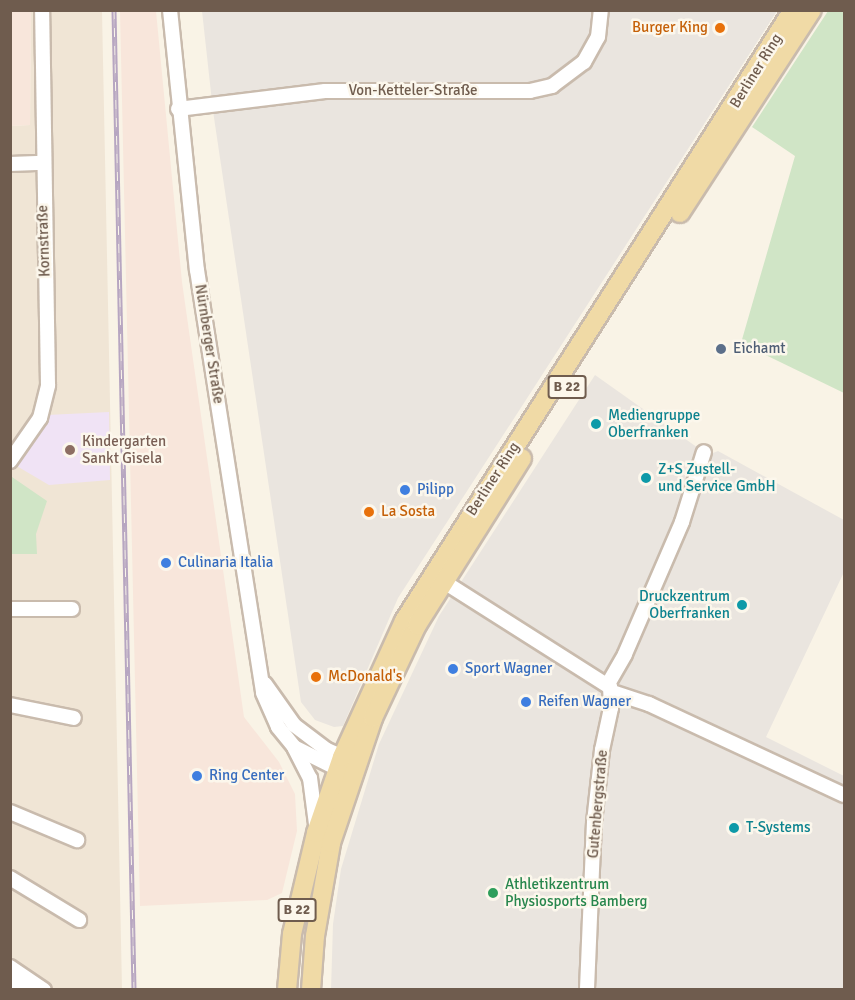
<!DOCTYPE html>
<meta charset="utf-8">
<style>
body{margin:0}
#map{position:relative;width:855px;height:1000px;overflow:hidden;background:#f9f3e6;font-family:Signika,sans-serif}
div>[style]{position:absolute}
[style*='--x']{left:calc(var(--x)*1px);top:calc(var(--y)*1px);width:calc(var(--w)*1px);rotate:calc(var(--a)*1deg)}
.residential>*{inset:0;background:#f0e5d5}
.commercial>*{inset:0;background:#f8e6db}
.industrial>*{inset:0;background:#eae5df}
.education>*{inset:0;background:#f0e3f5}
.green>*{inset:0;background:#d0e5c6}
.roads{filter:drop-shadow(2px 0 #c9bbad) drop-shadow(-2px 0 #c9bbad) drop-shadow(0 2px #c9bbad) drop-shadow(0 -2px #c9bbad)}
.minor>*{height:14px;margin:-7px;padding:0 7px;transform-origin:7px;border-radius:7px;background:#fff}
.major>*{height:18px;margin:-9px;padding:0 9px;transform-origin:9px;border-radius:9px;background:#f0daa6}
.rail>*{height:5px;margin-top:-2.5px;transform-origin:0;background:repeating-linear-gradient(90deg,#fcf7ec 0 9px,#b7a6c1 0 18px);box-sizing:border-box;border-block:2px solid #b7a6c1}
.dots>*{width:16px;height:16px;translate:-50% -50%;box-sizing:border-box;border:3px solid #fcf7ec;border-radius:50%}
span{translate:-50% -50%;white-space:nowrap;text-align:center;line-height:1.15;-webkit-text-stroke:5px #fcf7ec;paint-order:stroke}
.shield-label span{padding:2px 4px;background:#fcf7ec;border:2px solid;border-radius:4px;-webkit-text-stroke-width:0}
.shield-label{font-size:14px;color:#6f5c4e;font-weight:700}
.food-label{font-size:15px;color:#c56008}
.right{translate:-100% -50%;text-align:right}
.left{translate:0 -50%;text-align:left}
.street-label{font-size:15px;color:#6f5c4e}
.service-label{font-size:15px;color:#4e5e75}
.culture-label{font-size:15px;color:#0d838f}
.education-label{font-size:15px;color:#785e54}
.shop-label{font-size:15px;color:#366cbe}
.leisure-label{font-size:15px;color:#27864d}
.frame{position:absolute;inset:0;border:12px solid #6f5c4e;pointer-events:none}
</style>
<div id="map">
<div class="residential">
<div style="clip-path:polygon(31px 11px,102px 11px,122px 989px,33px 989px,11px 973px,11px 126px,30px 125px)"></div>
</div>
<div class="commercial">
<div style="clip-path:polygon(10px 11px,31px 11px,30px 125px,11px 126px)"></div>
<div style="clip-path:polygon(120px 11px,156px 11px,182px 282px,244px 717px,279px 762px,295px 794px,297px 831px,282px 893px,267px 900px,140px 906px)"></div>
</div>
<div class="industrial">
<div style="clip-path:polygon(202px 11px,777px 11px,398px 598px,343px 726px,334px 727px,315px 720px,301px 702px,213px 111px)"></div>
<div style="clip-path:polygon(595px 375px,708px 455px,718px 451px,844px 520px,844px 572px,766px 737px,844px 776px,844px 989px,331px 990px,333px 924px,341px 869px,379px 744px,439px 616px)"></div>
</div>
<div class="education">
<div style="clip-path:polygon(109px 412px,110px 480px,49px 485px,15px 465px,33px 444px,47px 415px)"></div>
</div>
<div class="green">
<div style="clip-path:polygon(828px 11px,844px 11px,844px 393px,741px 343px,795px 156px,752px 127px)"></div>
<div style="clip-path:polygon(12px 477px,47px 501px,36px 534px,37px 554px,11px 554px)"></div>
</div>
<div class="roads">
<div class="minor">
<div style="--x:170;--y:10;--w:261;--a:84.1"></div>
<div style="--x:197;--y:270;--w:428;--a:81.1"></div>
<div style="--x:263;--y:693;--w:37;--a:66"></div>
<div style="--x:278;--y:727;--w:26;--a:51"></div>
<div style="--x:294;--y:747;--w:58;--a:26.6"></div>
<div style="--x:178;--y:109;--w:148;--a:-7"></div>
<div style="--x:325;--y:91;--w:205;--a:0"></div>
<div style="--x:530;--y:91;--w:23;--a:-13"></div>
<div style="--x:552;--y:86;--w:40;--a:-37"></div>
<div style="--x:584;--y:62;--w:29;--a:-61"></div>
<div style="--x:598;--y:37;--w:27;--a:-84"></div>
<div style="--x:10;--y:164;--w:33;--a:-2"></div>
<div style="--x:10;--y:461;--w:52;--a:-55.1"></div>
<div style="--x:40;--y:418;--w:34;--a:-76"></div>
<div style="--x:48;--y:385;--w:375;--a:-90.9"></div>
<div style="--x:438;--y:578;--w:204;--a:32.4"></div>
<div style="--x:610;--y:687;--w:21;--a:87"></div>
<div style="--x:611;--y:708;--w:43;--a:102.1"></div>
<div style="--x:602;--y:750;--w:72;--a:96.3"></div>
<div style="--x:594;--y:822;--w:168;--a:92.4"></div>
<div style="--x:10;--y:609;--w:62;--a:0"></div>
<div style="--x:265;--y:684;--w:50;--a:54.7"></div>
<div style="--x:294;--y:725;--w:41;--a:37.1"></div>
<div style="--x:327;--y:750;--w:24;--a:24"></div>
<div style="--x:608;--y:684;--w:34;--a:-60"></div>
<div style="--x:625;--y:654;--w:144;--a:-66.6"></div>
<div style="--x:682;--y:522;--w:73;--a:-72.6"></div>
<div style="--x:612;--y:692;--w:39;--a:18"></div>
<div style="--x:649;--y:704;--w:215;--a:25"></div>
<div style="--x:10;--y:705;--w:65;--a:11.5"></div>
<div style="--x:295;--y:749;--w:33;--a:63"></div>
<div style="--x:310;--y:778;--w:46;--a:82.6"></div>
<div style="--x:10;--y:812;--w:73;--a:22.7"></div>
<div style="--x:10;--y:878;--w:81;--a:31.3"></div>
<div style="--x:10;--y:967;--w:41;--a:34.1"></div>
<div style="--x:10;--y:980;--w:17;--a:36"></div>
</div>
<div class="major">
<div style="--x:680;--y:213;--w:242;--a:-57"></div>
<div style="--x:287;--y:990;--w:56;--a:-84.9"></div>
<div style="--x:292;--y:934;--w:104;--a:-76.6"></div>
<div style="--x:316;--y:833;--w:80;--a:-71.1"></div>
<div style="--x:342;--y:757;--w:149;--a:-65.5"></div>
<div style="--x:404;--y:621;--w:724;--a:-57.52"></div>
<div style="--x:311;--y:990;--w:54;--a:-85.8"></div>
<div style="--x:315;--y:936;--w:94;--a:-80.2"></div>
<div style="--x:331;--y:843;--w:132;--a:-71.4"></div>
<div style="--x:373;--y:718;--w:103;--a:-64.7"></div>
<div style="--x:417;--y:625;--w:197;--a:-57.8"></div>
</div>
</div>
<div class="rail">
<div style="--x:114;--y:10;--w:980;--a:88.83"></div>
</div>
<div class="dots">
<div style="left:720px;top:28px;background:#e8710a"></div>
<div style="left:721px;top:349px;background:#5c6f8a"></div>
<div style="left:596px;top:424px;background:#0f9aa8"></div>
<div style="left:70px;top:450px;background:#8d6e63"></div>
<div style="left:646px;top:478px;background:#0f9aa8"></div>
<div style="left:405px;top:490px;background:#3f7fe0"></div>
<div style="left:369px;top:512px;background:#e8710a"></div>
<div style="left:166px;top:563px;background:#3f7fe0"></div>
<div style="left:742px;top:605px;background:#0f9aa8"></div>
<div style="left:453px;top:669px;background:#3f7fe0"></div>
<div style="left:316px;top:677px;background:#e8710a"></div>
<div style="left:526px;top:702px;background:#3f7fe0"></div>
<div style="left:197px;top:776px;background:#3f7fe0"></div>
<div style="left:734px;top:828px;background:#0f9aa8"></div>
<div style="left:493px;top:893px;background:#2e9e5b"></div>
</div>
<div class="shield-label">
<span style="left:567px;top:387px">B 22</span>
<span style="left:297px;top:910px">B 22</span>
</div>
<div class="food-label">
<span class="right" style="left:708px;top:28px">Burger King</span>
<span class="left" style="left:381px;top:512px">La Sosta</span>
<span class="left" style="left:328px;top:677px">McDonald's</span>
</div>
<div class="street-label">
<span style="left:756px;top:71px;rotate:-58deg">Berliner Ring</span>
<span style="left:413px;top:91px">Von-Ketteler-Straße</span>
<span style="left:44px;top:241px;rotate:-92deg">Kornstraße</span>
<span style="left:209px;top:344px;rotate:81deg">Nürnberger Straße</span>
<span style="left:493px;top:479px;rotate:-57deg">Berliner Ring</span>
<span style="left:598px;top:804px;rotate:-85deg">Gutenbergstraße</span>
</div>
<div class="service-label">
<span class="left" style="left:733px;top:349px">Eichamt</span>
</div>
<div class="culture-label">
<span class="left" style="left:608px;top:424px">Mediengruppe<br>Oberfranken</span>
<span class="left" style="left:658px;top:478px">Z+S Zustell-<br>und Service GmbH</span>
<span class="right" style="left:730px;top:605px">Druckzentrum<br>Oberfranken</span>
<span class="left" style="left:746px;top:828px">T-Systems</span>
</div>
<div class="education-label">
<span class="left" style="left:82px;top:450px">Kindergarten<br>Sankt Gisela</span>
</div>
<div class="shop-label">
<span class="left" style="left:417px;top:490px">Pilipp</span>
<span class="left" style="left:178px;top:563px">Culinaria Italia</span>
<span class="left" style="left:465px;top:669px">Sport Wagner</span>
<span class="left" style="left:538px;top:702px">Reifen Wagner</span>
<span class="left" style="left:209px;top:776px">Ring Center</span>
</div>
<div class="leisure-label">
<span class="left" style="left:505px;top:893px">Athletikzentrum<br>Physiosports Bamberg</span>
</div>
<div class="frame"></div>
</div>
